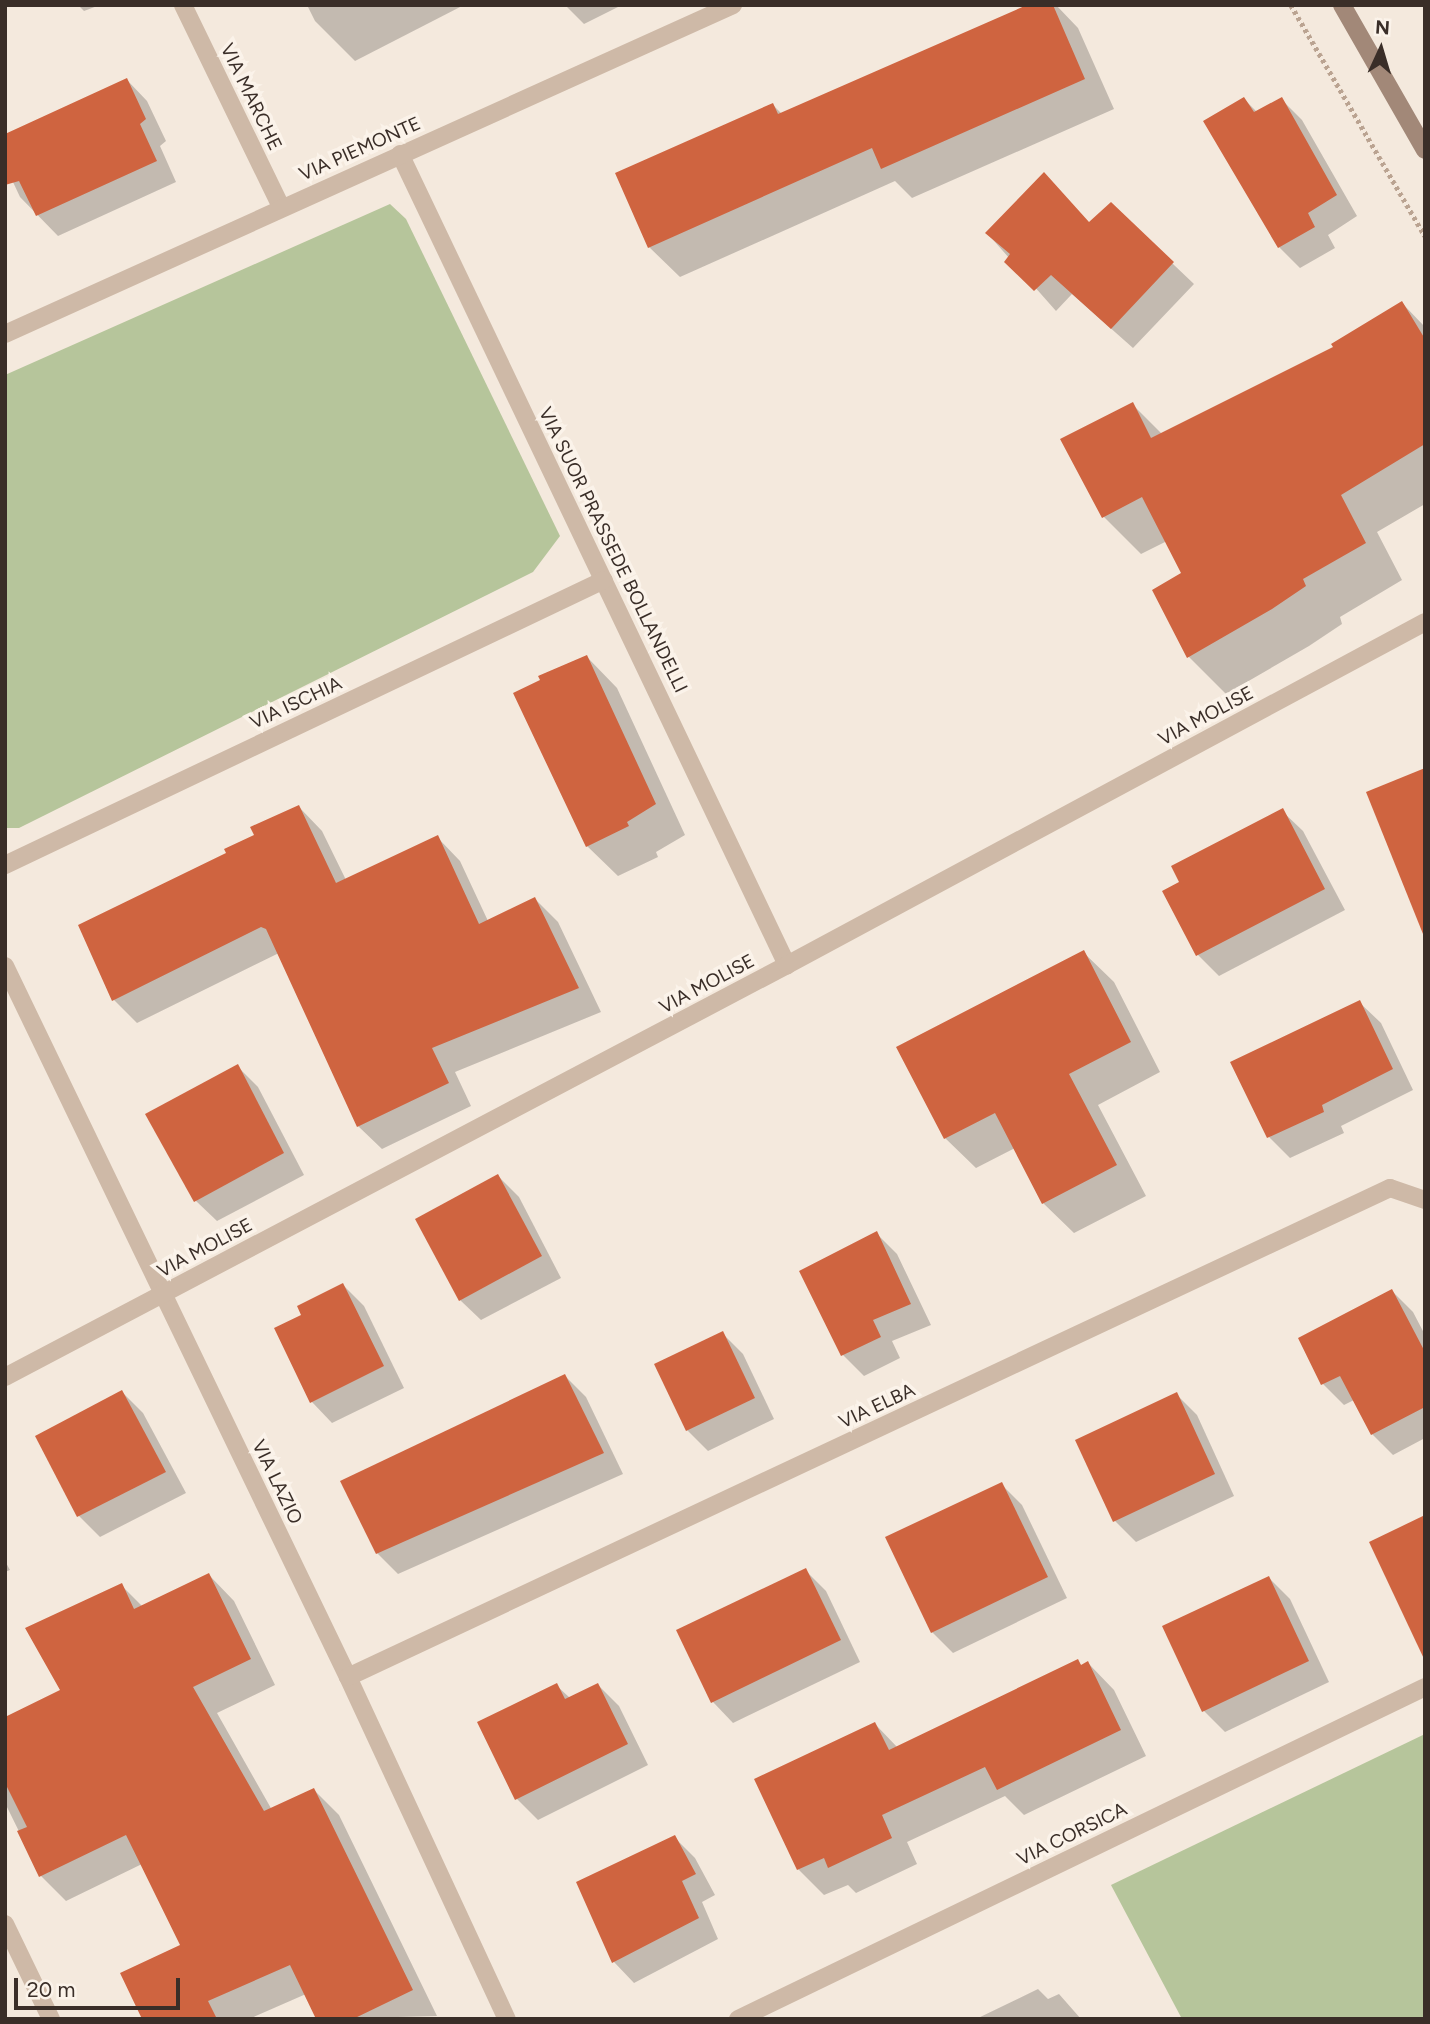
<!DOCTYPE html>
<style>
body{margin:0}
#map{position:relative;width:1430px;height:2024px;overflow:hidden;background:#f4e9dd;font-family:Figtree,sans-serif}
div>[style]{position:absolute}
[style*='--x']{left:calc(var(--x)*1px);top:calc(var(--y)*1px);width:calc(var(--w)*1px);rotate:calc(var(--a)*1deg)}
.green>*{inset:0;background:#b6c59b}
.shadow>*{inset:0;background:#0003}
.building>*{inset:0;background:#cf6440}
.path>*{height:4.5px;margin-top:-2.25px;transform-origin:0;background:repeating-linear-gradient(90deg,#baa391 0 3.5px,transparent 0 7px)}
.street>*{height:18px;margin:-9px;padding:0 9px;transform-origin:9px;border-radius:9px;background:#ceb9a7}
.secondary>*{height:18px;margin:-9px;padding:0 9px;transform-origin:9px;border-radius:9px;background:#a28878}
span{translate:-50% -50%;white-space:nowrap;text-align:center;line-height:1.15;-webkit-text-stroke:7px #fbf3ea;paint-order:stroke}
.street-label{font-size:19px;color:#3a2e28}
.frame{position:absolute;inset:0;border:7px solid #3a2e28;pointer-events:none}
.north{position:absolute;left:1346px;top:14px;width:70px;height:70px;-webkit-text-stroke:5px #fbf3ea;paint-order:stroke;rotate:4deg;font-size:19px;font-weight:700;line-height:28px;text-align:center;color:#3a2e28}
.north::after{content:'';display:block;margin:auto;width:24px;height:32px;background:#3a2e28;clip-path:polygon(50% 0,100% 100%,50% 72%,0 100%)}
.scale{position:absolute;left:14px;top:1978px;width:166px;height:32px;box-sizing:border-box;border:4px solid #3a2e28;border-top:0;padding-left:9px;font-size:21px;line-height:24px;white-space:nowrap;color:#3a2e28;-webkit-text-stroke:5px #fbf3ea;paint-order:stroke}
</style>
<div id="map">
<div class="green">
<div style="clip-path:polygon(390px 204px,406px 219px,560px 536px,533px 572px,19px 828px,5px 828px,5px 375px)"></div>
<div style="clip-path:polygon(1425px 1734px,1425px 2019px,1182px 2019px,1111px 1885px)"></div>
</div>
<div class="shadow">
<div style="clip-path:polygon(78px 5px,100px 5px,84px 11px)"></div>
<div style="clip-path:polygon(307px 5px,464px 5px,355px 61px,315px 21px)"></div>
<div style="clip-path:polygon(565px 5px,622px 5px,584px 24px)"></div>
<div style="clip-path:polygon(1031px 5px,1056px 5px,1078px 28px,1114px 109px,912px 198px,895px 181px,680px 277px,649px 247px,773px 105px,782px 114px)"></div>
<div style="clip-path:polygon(127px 80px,147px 101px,166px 141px,160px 146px,176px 182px,58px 236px,20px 197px,5px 165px)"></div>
<div style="clip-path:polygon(1244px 99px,1257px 112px,1281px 99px,1302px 120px,1357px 216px,1328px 235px,1335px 248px,1300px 268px,1279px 247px)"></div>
<div style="clip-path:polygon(1111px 205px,1194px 284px,1133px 348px,1072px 294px,1056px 311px,987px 233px,1090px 224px)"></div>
<div style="clip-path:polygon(1402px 303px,1425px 327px,1425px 504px,1377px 532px,1402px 580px,1340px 617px,1342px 624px,1309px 646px,1226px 694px,1189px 657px,1183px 574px,1167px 541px,1141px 554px,1104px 517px,1132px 404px,1162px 434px,1336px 348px)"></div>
<div style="clip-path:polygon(587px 657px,617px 688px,685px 835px,656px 852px,658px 857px,618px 876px,587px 846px)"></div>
<div style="clip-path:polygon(299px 807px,322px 831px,346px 880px,437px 837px,460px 861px,488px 921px,535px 899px,558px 922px,601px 1012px,455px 1072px,471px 1106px,382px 1149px,358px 1126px,279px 953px,137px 1023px,114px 1000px,228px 854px)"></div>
<div style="clip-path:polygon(1282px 811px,1303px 831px,1345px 910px,1219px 976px,1198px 955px,1181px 882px)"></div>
<div style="clip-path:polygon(1083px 952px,1114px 982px,1160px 1072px,1098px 1105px,1146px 1196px,1074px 1233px,1043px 1203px,1015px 1148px,976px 1168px,945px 1138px)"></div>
<div style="clip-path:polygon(1360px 1003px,1381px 1023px,1413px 1090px,1341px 1126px,1344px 1133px,1290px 1158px,1269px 1137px)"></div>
<div style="clip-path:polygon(237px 1066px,258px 1087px,304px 1175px,217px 1221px,196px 1201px)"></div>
<div style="clip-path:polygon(498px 1176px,519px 1197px,561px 1278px,481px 1320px,460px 1300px)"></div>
<div style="clip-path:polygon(876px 1233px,897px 1254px,931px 1325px,892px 1341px,900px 1358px,864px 1376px,843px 1355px)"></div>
<div style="clip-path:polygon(343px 1285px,364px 1306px,404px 1388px,332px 1423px,312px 1402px,304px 1316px)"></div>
<div style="clip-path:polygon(1392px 1291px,1413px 1312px,1425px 1335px,1425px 1438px,1393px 1455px,1372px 1434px,1354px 1400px,1344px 1405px,1323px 1384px)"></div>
<div style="clip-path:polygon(722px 1333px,743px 1354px,774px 1419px,708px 1451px,687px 1430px)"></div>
<div style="clip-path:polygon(565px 1376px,586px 1397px,623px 1474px,398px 1574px,377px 1553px)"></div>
<div style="clip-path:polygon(122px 1392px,143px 1413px,186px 1493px,100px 1537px,79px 1516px,37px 1437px)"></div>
<div style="clip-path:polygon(1176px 1394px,1197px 1415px,1234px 1496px,1136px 1542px,1115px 1521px)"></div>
<div style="clip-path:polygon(1001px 1484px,1022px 1505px,1067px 1598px,953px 1653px,932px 1632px)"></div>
<div style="clip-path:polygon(5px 1561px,10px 1570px,5px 1572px)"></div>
<div style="clip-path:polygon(805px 1570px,826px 1591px,860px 1662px,733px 1723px,713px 1702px,678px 1631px)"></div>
<div style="clip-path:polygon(209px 1575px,234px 1601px,275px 1685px,217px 1713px,272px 1810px,314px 1790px,339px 1815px,437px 2016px,318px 2019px,306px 1994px,249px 2019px,144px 2019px,183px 1945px,142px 1864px,66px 1901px,41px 1876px,5px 1803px,5px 1719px,62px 1691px,121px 1585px,143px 1607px)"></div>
<div style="clip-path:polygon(1269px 1578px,1290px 1599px,1329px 1682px,1225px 1732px,1204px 1711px,1165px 1627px)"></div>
<div style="clip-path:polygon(1077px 1661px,1082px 1666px,1088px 1663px,1114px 1690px,1146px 1756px,1024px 1815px,1005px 1796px,907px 1842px,917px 1864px,856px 1893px,848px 1885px,824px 1895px,798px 1869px,875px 1724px,898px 1748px)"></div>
<div style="clip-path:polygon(598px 1685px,619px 1706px,648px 1765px,538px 1820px,517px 1799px,557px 1686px,570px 1698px)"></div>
<div style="clip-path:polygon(674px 1837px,695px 1858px,715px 1895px,702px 1902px,718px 1939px,634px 1983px,614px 1962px)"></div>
<div style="clip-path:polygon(1038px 1989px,1048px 1999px,1059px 1994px,1081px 2019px,976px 2019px)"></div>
</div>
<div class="building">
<div style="clip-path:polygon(1027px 5px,1053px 5px,1085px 79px,881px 169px,872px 148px,648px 248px,615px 173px,773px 103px,778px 114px)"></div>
<div style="clip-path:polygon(127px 78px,146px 119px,140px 124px,157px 161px,36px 216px,19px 181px,5px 185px,5px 134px)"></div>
<div style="clip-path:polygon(1244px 97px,1254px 112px,1282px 97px,1337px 195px,1308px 213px,1315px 227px,1278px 248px,1203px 121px)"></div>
<div style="clip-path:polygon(1044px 172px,1089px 222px,1111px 202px,1174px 262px,1111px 329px,1051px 275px,1034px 291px,1004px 262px,1010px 254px,985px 233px)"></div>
<div style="clip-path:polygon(1402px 301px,1425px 339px,1425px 444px,1341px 495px,1366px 543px,1303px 579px,1306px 586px,1272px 609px,1187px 658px,1152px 590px,1181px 573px,1142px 497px,1102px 518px,1060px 439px,1133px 402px,1151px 438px,1333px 347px,1331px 344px)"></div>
<div style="clip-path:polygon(587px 655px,656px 804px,627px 822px,629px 826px,586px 847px,513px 693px,540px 680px,538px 676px)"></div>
<div style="clip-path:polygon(1425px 768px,1425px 934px,1423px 934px,1366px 792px)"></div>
<div style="clip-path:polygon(299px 805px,336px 883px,438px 835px,479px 924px,535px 897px,579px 988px,432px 1048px,449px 1083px,357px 1127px,266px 929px,261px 927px,112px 1001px,78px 925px,226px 853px,224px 849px,254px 835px,250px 827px)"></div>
<div style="clip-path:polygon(1283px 808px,1325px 889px,1196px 956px,1162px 891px,1179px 882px,1171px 866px)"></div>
<div style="clip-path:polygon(1084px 950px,1131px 1042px,1069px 1074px,1117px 1165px,1042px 1204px,995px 1113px,944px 1139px,896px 1047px)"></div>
<div style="clip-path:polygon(1360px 1000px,1393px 1069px,1322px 1105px,1324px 1112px,1267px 1138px,1230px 1062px)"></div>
<div style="clip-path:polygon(238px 1064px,284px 1153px,194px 1202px,145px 1114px)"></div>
<div style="clip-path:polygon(498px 1174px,542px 1256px,459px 1301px,415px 1219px)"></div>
<div style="clip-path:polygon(877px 1231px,911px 1304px,873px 1320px,881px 1337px,841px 1356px,799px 1271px)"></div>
<div style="clip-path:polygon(343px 1283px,384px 1366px,310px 1403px,274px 1328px,301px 1315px,297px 1306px)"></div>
<div style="clip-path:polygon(1392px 1289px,1425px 1352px,1425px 1407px,1371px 1435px,1340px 1376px,1321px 1385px,1298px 1338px)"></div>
<div style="clip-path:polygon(723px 1331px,755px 1398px,686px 1431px,654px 1364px)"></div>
<div style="clip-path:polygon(565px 1374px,604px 1453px,376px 1554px,340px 1481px)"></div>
<div style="clip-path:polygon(122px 1390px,166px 1472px,77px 1517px,35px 1436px)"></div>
<div style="clip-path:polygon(1177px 1392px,1215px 1474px,1113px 1522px,1075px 1440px)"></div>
<div style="clip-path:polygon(1002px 1482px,1048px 1577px,931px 1633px,885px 1537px)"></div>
<div style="clip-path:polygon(1425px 1515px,1425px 1661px,1369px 1542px)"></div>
<div style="clip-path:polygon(806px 1568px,841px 1640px,711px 1703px,676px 1630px)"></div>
<div style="clip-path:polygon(209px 1573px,251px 1659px,193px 1687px,264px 1811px,314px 1788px,413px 1990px,353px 2019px,316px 2019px,290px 1965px,208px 2001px,217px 2019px,142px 2019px,120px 1973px,180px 1945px,126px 1835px,39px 1877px,17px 1831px,27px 1827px,5px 1783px,5px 1717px,60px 1690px,25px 1628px,122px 1583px,134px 1609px)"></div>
<div style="clip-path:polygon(1269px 1576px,1309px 1661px,1202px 1712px,1162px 1626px)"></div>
<div style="clip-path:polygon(1078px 1659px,1081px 1665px,1088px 1661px,1121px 1730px,997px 1790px,985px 1767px,882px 1815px,892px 1838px,828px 1868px,824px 1858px,797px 1870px,754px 1779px,875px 1722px,889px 1750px)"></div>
<div style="clip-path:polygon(557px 1683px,565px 1699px,598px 1683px,628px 1744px,515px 1800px,477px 1722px)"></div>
<div style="clip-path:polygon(675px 1835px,696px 1874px,682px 1881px,699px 1918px,612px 1963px,576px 1882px)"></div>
</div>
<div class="path">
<div style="--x:1291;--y:5;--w:267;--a:59.9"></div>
</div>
<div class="street">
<div style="--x:183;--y:5;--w:225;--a:64.1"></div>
<div style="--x:400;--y:154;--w:899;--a:64.49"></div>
<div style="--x:5;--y:334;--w:799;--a:-24.32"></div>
<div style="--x:5;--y:865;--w:663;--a:-25.44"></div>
<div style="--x:5;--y:966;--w:789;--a:64.25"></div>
<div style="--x:348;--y:1677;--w:377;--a:65.1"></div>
<div style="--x:5;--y:1377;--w:884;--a:-27.78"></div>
<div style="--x:787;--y:965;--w:724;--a:-28.26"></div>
<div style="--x:348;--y:1677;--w:1151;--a:-25.14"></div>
<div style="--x:1390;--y:1188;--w:37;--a:19"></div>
<div style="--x:5;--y:1924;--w:106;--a:64.2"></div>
<div style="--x:738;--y:2019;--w:763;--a:-25.79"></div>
</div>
<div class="secondary">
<div style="--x:1342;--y:5;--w:167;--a:60.2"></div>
</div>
<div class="street-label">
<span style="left:251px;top:97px;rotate:64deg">VIA MARCHE</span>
<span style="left:360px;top:149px;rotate:-24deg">VIA PIEMONTE</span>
<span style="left:613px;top:550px;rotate:64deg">VIA SUOR PRASSEDE BOLLANDELLI</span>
<span style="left:296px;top:703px;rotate:-25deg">VIA ISCHIA</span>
<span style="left:1206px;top:716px;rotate:-28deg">VIA MOLISE</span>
<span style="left:707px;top:984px;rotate:-28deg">VIA MOLISE</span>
<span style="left:205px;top:1248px;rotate:-28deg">VIA MOLISE</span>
<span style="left:877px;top:1406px;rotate:-25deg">VIA ELBA</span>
<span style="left:277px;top:1482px;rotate:64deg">VIA LAZIO</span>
<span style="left:1072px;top:1834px;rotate:-26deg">VIA CORSICA</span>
</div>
<div class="frame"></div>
<div class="north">N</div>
<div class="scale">20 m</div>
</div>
